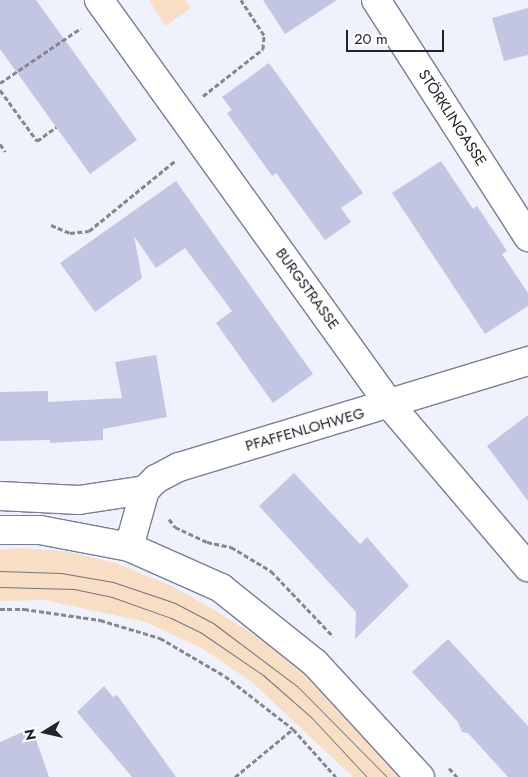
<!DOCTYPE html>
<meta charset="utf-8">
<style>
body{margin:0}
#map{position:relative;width:528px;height:777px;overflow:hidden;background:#eff1fc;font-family:Jost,sans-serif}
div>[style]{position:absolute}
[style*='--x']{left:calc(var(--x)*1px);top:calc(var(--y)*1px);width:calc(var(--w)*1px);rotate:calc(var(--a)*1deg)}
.green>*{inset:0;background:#f8dec4}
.building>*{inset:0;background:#c2c6e2}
.path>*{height:3px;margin-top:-1.5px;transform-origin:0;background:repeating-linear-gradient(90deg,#848690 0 5px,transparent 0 7.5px)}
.roads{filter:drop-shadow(1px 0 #797d96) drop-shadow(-1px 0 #797d96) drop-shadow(0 1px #797d96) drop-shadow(0 -1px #797d96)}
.minor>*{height:28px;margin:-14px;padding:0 14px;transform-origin:14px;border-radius:14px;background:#fff}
.major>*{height:28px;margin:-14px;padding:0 14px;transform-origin:14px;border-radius:14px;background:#fff}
.tram>*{height:1px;margin:-0.5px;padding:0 0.5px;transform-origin:0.5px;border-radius:0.5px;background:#737580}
span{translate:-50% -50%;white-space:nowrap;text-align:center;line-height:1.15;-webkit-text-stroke:5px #fff;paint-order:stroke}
.street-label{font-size:15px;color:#21232d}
.north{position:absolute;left:20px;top:707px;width:50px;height:50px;-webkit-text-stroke:4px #fff;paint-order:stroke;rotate:260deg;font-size:14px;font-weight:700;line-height:20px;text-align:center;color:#21232d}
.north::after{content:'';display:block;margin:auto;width:18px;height:22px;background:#21232d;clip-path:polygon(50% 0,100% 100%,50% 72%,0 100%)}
.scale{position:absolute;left:346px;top:30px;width:98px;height:22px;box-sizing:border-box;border:2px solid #21232d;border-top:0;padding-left:6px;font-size:15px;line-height:18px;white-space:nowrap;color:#21232d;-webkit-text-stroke:4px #fff;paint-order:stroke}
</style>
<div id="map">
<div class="green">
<div style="clip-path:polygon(149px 0,186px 0,191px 8px,165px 26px)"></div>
<div style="clip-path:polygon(17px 548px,65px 551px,115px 563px,172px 586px,211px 608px,256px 636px,302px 672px,399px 777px,353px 777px,252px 682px,203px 649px,146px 622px,44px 600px,0 601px,0 550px)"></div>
</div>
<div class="building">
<div style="clip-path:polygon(0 0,36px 0,137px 140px,90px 174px,0 49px)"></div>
<div style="clip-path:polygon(263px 0,337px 0,285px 34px)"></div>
<div style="clip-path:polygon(528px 8px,528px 55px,504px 61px,492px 18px)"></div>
<div style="clip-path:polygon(269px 63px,363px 193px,341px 208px,351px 222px,325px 240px,276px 173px,272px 176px,227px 113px,232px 110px,222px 97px)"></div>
<div style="clip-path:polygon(441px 161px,473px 209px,477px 206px,507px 251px,502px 254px,528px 293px,528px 306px,485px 334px,392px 193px)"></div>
<div style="clip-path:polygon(176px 181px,313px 374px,273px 403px,216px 323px,232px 311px,185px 248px,156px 268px,134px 236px,142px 278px,95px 312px,60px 263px)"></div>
<div style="clip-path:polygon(156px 355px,167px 417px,103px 429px,103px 440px,50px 443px,50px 440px,0 441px,0 392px,48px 391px,48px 402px,122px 398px,115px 362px)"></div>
<div style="clip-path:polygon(528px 415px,528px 501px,487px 446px)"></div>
<div style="clip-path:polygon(294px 473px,360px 544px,367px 537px,409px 586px,355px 639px,356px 612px,259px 506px)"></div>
<div style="clip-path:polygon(448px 639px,528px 726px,528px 777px,508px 777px,468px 733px,462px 732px,458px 722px,412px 672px)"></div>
<div style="clip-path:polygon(104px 686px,113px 697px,117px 695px,176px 777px,132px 777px,77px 712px)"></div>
<div style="clip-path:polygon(32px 728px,49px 777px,0 777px,0 742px)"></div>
</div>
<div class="path">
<div style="--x:0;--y:83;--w:98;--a:-34.2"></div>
<div style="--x:0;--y:90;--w:63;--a:54"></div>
<div style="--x:37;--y:141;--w:24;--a:-36"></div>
<div style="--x:203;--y:96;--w:76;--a:-38.1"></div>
<div style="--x:263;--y:49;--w:14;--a:-86"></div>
<div style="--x:264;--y:35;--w:42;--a:-123.3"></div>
<div style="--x:0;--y:144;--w:9;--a:54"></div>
<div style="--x:51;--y:225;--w:21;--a:23"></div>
<div style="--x:70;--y:233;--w:19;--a:-6"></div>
<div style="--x:89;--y:231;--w:112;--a:-39.2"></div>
<div style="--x:169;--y:519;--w:10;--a:53"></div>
<div style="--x:175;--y:527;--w:35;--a:25"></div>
<div style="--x:207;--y:542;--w:25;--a:12"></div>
<div style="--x:231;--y:547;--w:47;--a:31"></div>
<div style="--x:271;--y:571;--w:90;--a:46.4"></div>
<div style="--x:0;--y:609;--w:24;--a:0"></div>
<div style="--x:24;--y:609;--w:77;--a:8.2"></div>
<div style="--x:100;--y:620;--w:63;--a:16.7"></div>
<div style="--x:160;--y:638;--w:75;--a:30.3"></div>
<div style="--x:225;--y:676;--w:86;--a:37.9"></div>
<div style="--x:293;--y:729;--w:64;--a:48.1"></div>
<div style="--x:449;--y:768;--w:12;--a:48"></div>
<div style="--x:235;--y:777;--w:75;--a:-39.6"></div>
</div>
<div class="roads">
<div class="minor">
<div style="--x:99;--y:0;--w:499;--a:54.3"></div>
<div style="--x:390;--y:405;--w:213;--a:49.6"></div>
<div style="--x:376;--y:0;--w:282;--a:57.3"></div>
<div style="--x:0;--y:496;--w:79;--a:2.9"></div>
<div style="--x:79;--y:500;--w:67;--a:-8.6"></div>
<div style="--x:129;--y:547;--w:59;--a:-74.3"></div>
<div style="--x:145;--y:490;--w:16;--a:-45"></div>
<div style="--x:156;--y:479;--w:26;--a:-28"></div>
<div style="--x:179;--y:467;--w:365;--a:-16.9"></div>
</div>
<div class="major">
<div style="--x:0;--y:530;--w:40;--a:0"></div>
<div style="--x:40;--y:530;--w:91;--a:10.8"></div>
<div style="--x:129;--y:547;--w:101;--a:24"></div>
<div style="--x:221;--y:588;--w:120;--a:38.6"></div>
<div style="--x:315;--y:663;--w:155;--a:47.4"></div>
</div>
</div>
<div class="tram">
<div style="--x:0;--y:571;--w:61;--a:1.9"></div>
<div style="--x:61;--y:573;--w:53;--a:9.8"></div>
<div style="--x:113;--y:582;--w:65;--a:18.7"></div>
<div style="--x:175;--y:603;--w:43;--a:27.8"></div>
<div style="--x:213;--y:623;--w:105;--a:36.9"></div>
<div style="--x:297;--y:686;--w:128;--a:45.3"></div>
<div style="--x:0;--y:587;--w:74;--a:1.5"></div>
<div style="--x:74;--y:589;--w:39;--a:12"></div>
<div style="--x:112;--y:597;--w:63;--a:19.6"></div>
<div style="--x:171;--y:618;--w:32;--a:26"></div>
<div style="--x:200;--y:632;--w:76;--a:34.3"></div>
<div style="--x:263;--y:675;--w:64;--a:41.2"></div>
<div style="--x:311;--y:717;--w:82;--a:47"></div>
</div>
<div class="street-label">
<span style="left:452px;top:118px;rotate:57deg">STÖRKLINGASSE</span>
<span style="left:307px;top:289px;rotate:54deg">BURGSTRASSE</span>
<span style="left:305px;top:430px;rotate:-16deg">PFAFFENLOHWEG</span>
</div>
<div class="north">N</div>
<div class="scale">20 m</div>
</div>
